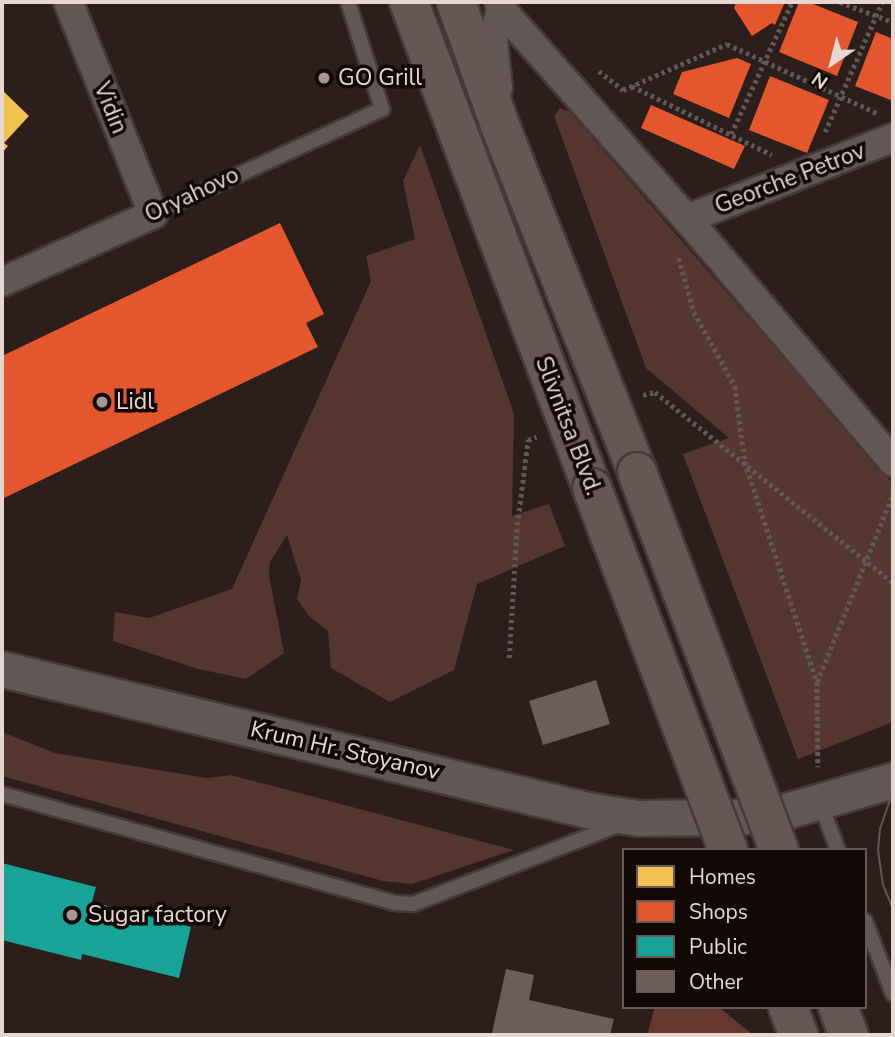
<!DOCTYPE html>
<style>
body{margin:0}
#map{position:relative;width:895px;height:1037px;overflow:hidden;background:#2b1e1b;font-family:"Nunito Sans",sans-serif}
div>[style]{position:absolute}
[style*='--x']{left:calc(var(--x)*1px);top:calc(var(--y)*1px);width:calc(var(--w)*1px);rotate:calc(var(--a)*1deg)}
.green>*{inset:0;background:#563630}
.forest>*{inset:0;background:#67382f}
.homes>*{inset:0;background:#f2c14e}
.shops>*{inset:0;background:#e4572e}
.public>*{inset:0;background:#17a398}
.building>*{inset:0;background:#6e5d59}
.path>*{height:4.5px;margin-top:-2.25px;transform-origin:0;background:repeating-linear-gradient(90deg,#615755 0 3.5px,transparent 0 7px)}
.roads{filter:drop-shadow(2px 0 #453a39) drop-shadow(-2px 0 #453a39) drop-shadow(0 2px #453a39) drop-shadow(0 -2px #453a39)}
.service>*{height:14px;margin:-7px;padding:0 7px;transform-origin:7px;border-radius:7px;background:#625755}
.minor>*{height:28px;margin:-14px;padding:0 14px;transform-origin:14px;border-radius:14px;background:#625755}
.tertiary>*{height:35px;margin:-17.5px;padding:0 17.5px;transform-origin:17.5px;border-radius:17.5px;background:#625755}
.primary>*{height:38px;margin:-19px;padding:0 19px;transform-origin:19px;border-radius:19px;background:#665755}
.tram>*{height:2px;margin:-1px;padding:0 1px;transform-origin:1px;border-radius:1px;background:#625755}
.bridges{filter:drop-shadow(2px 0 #453a39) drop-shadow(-2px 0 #453a39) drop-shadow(0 2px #453a39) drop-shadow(0 -2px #453a39)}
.primary-bridge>*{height:38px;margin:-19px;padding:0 19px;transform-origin:19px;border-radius:19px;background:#665755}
.dots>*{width:19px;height:19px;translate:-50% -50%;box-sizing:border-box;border:4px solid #120806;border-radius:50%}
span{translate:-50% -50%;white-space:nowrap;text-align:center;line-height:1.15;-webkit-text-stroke:7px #120806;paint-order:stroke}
.poi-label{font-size:23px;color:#e7d7d3}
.left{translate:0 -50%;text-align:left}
.street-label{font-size:23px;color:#e7d7d3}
.frame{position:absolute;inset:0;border:4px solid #e7d7d3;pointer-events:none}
.legend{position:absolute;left:622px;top:848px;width:245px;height:161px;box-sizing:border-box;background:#120806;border:2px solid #675b58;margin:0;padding:9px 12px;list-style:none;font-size:21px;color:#e7d7d3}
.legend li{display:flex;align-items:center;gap:14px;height:35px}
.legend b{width:35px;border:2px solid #675b58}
.north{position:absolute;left:797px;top:28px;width:70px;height:70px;-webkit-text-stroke:5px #120806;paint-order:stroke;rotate:215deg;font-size:19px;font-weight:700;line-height:28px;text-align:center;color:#e7d7d3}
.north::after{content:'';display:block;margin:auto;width:24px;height:32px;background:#e7d7d3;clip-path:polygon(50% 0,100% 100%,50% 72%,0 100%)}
</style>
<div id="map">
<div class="green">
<div style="clip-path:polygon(560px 108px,569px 111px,893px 484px,893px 722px,798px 759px,683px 454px,729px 438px,646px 368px,554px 116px)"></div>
<div style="clip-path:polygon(420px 145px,514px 414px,512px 516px,549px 504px,565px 546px,477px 584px,454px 670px,390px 702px,331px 668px,328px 631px,309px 616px,297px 599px,301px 580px,287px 535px,270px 562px,269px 575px,284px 653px,246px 679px,198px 669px,113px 641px,115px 612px,149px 618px,232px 589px,371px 281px,366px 256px,415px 239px,403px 181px)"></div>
<div style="clip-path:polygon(2px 732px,55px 753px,207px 778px,231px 775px,514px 850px,412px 884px,383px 881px,2px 776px)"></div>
</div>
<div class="forest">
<div style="clip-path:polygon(655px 1007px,719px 1007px,753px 1035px,647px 1035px)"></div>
</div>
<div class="homes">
<div style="clip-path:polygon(2px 90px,29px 116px,4px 143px,8px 146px,2px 153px)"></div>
</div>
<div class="shops">
<div style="clip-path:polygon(736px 2px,785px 2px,775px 25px,772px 23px,752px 36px,734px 8px)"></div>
<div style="clip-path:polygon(799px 2px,808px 2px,858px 22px,837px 76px,779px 52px)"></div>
<div style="clip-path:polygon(876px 32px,893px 39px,893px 101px,855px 86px)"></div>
<div style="clip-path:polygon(737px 58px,751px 64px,729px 118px,673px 94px,682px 72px)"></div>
<div style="clip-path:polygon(770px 76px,829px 100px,807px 153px,749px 130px)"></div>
<div style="clip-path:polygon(651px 105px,745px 146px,734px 169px,641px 128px)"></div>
<div style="clip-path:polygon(280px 223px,324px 314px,306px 323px,318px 347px,2px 499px,2px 356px)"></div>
</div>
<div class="public">
<div style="clip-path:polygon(2px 863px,96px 887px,92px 902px,191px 927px,179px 978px,82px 954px,81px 960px,2px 940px)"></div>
</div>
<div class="building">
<div style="clip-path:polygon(596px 680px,610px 724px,543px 745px,529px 701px)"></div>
<div style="clip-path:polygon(506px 969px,534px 975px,529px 1000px,614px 1019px,610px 1035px,492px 1033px)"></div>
</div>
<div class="path">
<div style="--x:840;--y:2;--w:57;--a:20.7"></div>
<div style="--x:599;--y:71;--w:31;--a:38"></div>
<div style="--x:623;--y:90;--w:114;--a:-23.9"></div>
<div style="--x:727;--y:44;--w:165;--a:24.7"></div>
<div style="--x:632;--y:86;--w:156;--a:26.2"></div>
<div style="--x:825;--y:132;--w:142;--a:-66.3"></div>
<div style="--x:731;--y:134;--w:145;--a:-65.2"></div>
<div style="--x:679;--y:258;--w:56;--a:74.5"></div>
<div style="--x:694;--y:312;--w:85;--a:61"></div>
<div style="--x:735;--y:386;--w:77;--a:82.5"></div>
<div style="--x:745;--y:462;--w:231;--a:71.9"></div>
<div style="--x:817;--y:682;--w:85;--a:89.3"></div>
<div style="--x:643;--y:395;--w:12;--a:-14"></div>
<div style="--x:655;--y:392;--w:305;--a:38.7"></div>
<div style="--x:509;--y:658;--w:133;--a:-86.6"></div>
<div style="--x:517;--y:525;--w:86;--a:-82.6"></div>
<div style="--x:528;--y:440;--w:9;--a:-21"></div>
<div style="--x:817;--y:682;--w:203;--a:-68"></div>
</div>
<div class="roads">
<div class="service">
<div style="--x:153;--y:214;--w:252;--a:-24.6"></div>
<div style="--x:382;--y:109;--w:112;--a:-107.6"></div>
<div style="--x:2;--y:794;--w:407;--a:15.5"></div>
<div style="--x:394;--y:903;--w:19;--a:3"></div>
<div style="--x:413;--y:904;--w:223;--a:-21"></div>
<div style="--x:820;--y:803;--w:50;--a:69"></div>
<div style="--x:865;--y:921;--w:78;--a:69"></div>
</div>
<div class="minor">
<div style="--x:501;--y:9;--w:281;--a:48.5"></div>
<div style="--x:687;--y:219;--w:319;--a:49.7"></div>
<div style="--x:498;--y:88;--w:47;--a:-96.1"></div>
<div style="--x:493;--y:41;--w:33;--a:-76"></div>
<div style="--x:501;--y:9;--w:7;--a:-106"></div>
<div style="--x:687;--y:219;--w:221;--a:-21.5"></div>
<div style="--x:2;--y:282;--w:166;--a:-24.2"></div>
<div style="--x:153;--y:214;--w:228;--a:-111.8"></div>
</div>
<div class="tertiary">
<div style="--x:2;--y:669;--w:602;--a:13.55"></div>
<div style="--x:587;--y:810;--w:52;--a:8.9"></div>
<div style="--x:638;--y:818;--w:97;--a:-0.6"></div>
<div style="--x:735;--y:817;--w:44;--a:-5.2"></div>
<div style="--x:779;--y:813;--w:119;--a:-16.1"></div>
</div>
<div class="primary">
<div style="--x:409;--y:2;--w:519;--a:69.37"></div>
<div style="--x:456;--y:2;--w:139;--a:70.3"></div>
<div style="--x:503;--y:133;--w:365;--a:68.4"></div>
<div style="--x:788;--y:1007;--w:30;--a:69"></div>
<div style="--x:838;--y:1007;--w:30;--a:69"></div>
</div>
</div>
<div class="tram">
<div style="--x:893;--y:791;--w:39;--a:109"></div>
<div style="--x:880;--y:828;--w:22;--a:95"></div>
<div style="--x:878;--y:850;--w:35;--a:82"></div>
<div style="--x:883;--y:885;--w:25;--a:67"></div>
</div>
<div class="bridges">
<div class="primary-bridge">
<div style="--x:637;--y:472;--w:404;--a:69.4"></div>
<div style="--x:592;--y:488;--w:387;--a:69.4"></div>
</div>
</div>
<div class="dots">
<div style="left:324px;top:78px;background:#a59693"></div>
<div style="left:102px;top:402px;background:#a59693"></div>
<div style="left:72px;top:915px;background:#a59693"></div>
</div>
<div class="poi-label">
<span class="left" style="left:338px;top:78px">GO Grill</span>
<span class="left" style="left:116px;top:402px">Lidl</span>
<span class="left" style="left:88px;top:915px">Sugar factory</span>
</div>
<div class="street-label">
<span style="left:110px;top:108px;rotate:68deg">Vidin</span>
<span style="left:790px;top:179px;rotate:-21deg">Georche Petrov</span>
<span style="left:192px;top:195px;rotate:-25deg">Oryahovo</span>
<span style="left:568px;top:426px;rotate:69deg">Slivnitsa Blvd.</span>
<span style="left:345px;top:751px;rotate:13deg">Krum Hr. Stoyanov</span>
</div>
<div class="frame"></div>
<ul class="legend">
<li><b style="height:19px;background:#f2c14e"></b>Homes</li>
<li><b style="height:19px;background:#e4572e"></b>Shops</li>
<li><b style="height:19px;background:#17a398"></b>Public</li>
<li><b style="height:19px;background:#6e5d59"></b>Other</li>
</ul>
<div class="north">N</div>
</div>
